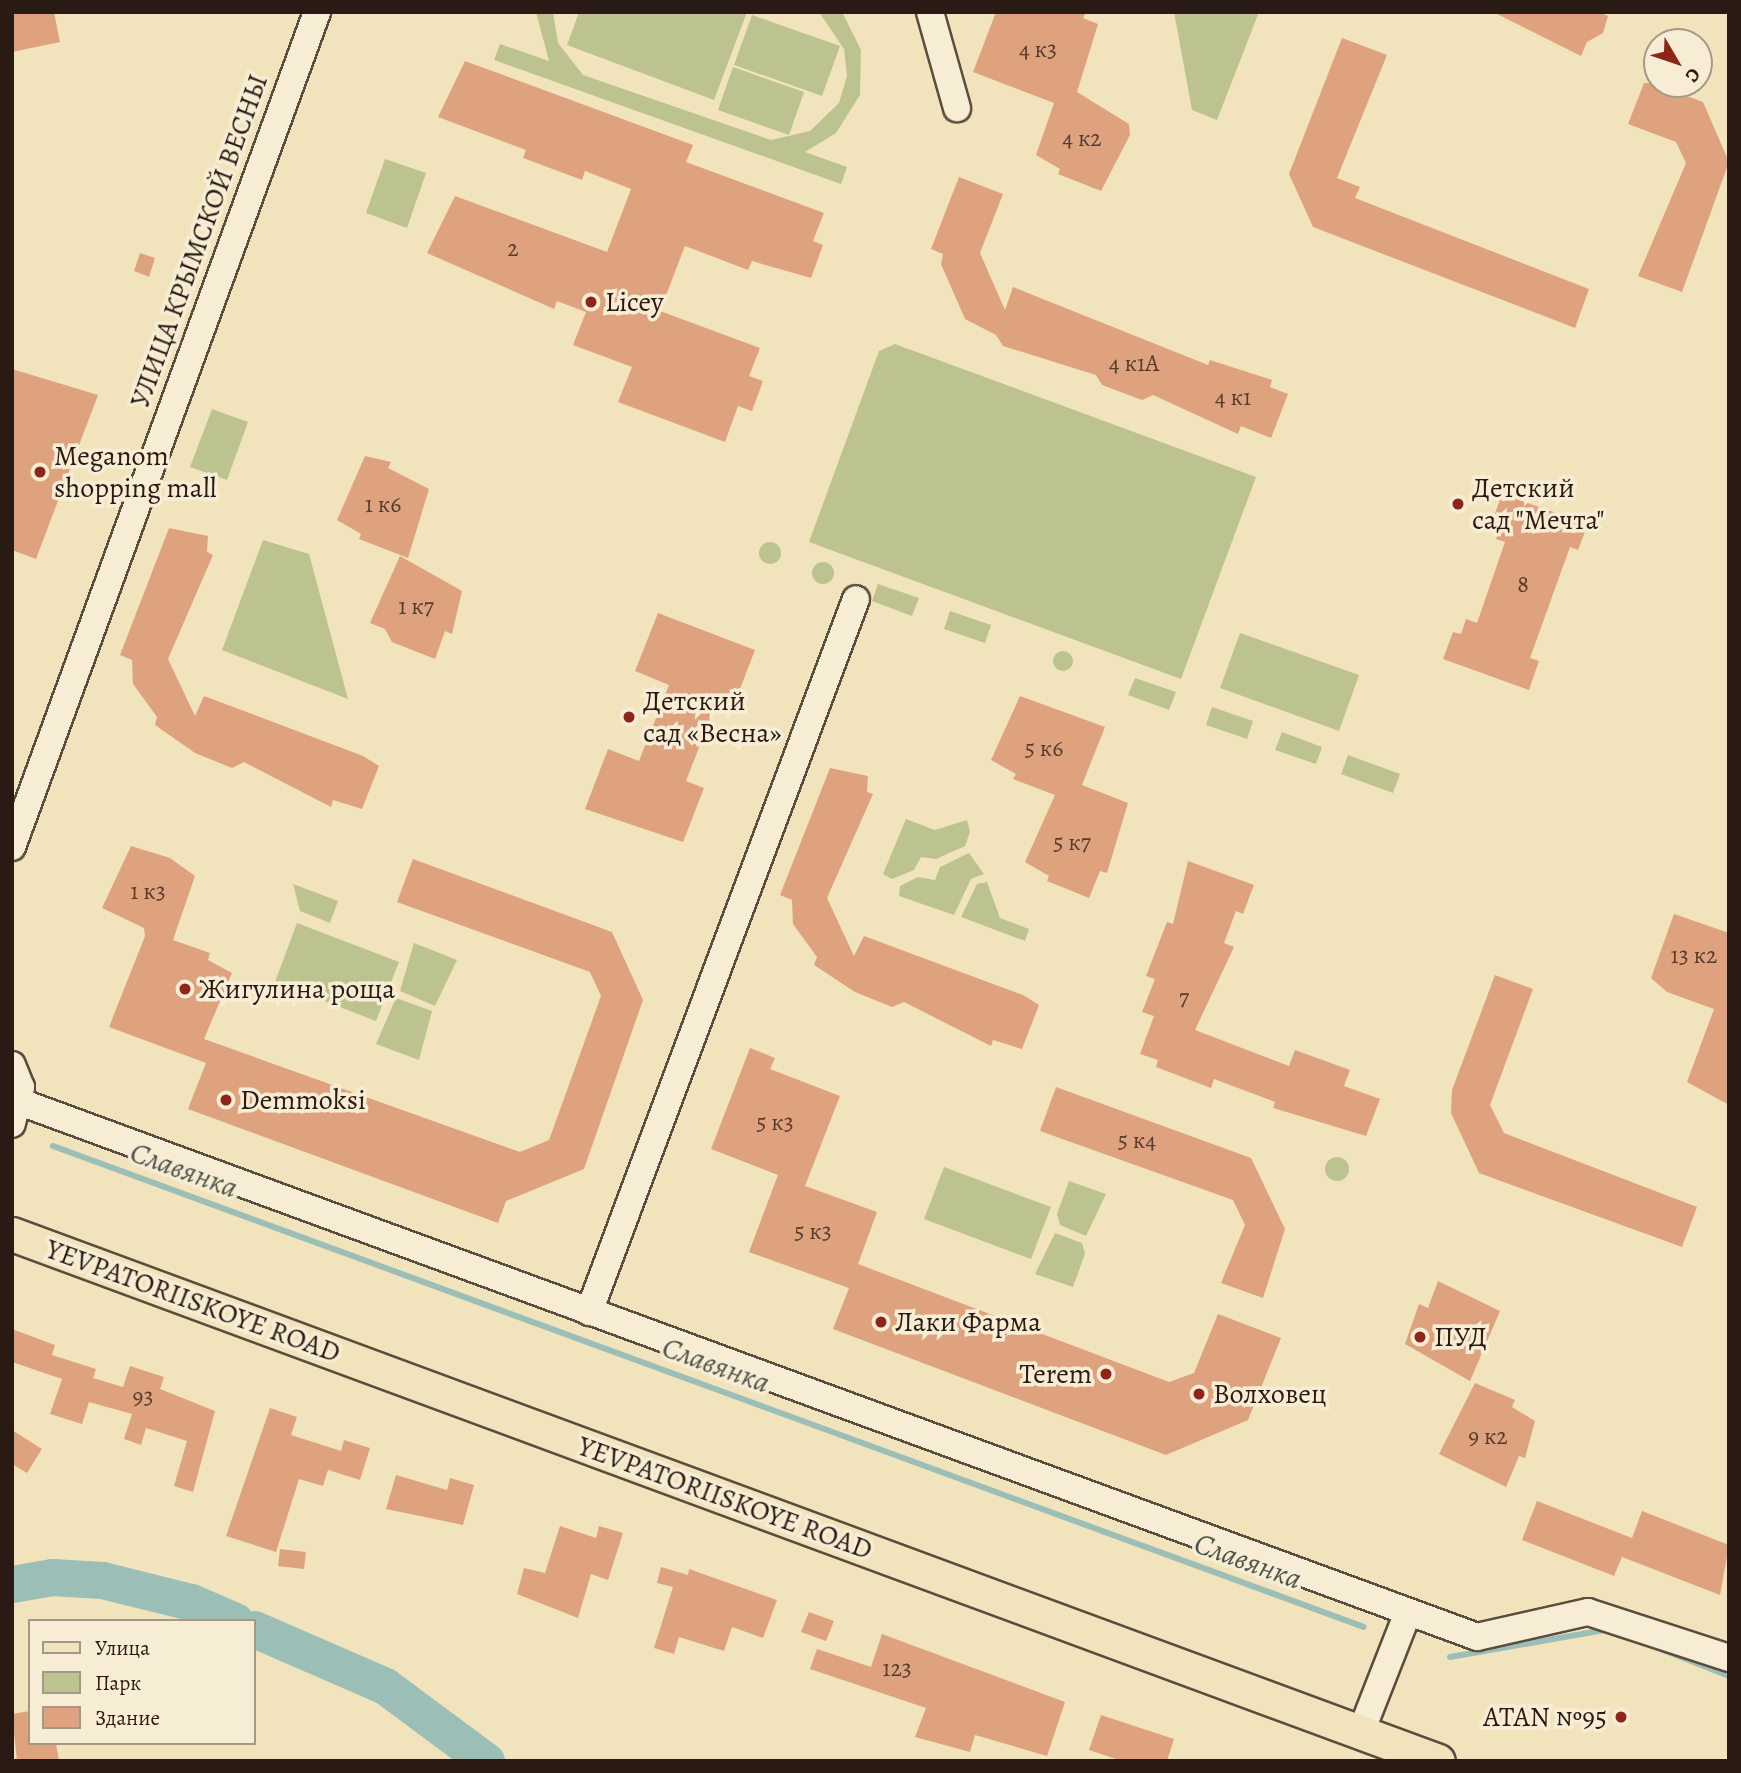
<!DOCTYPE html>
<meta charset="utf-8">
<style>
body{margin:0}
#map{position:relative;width:1741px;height:1773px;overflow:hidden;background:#f1e4bd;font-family:Alegreya,serif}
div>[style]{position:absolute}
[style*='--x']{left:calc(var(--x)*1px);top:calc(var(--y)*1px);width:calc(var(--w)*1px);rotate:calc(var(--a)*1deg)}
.green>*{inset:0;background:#bdc38f}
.round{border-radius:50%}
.stream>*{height:6px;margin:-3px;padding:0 3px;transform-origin:3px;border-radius:3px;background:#9bbeb6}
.river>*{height:37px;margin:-18.5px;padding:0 18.5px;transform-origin:18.5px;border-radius:18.5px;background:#9bbeb6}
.building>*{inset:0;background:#dea27f}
.roads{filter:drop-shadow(2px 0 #5b4d3e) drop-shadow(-2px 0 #5b4d3e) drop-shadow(0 2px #5b4d3e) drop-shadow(0 -2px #5b4d3e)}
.minor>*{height:26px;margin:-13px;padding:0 13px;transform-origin:13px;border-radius:13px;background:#f6edd4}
.major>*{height:33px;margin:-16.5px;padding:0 16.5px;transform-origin:16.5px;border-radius:16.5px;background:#f1e4bd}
.dots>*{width:19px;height:19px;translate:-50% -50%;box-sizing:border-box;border:4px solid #f6edd4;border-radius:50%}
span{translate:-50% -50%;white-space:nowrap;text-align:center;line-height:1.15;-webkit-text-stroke:7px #f6edd4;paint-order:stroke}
.number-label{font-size:24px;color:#563d2e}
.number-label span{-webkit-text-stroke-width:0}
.street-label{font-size:28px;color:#291b13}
.poi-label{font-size:28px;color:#291b13}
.left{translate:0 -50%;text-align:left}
.right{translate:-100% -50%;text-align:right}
.water-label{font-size:30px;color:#51544c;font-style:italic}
.frame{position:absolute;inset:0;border:14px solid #291b13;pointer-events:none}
.legend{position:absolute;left:28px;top:1619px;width:228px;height:126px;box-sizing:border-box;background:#f6edd4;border:2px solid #a49987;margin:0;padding:9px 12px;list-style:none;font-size:21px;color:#291b13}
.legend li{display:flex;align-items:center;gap:14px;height:35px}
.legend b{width:35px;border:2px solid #a49987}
.north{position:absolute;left:1643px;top:28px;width:70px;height:70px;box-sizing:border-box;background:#f6edd4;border:2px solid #a49987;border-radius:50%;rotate:129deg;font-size:19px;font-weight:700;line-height:28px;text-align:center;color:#291b13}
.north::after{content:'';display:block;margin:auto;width:24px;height:32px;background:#8f2418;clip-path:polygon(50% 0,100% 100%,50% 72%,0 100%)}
</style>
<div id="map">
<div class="green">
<div style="clip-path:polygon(536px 12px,553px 12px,558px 43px,583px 75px,771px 140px,810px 131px,839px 103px,847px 76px,844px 49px,819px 12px,842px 12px,861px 50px,860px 95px,836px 133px,805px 152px,847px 167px,841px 184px,494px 60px,500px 44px,549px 61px)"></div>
<div style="clip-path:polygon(579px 12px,747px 12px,714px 100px,567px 45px)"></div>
<div style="clip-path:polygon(1174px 12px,1259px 12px,1217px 120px,1192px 110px)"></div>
<div style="clip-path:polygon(752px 15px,840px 46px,822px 96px,734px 65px)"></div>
<div style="clip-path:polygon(733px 67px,804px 92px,789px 135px,718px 110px)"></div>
<div style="clip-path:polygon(385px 159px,426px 173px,407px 228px,366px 213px)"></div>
<div style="clip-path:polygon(895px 344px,1256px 477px,1181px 679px,809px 542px,879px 351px)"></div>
<div style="clip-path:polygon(212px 409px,248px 422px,227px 480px,190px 467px)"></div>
<div style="clip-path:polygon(263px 540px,309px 554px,348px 699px,222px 650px)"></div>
<div class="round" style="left:759px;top:542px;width:22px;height:22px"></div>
<div class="round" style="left:812px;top:562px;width:22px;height:22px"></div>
<div style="clip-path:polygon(878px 584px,919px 598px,912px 616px,872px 601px)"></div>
<div style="clip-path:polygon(950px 611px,991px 625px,985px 643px,944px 629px)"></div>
<div style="clip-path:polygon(1240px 633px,1359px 675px,1339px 731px,1220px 688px)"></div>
<div class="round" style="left:1053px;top:651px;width:20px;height:20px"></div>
<div style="clip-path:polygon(1135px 678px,1176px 692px,1169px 710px,1128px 695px)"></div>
<div style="clip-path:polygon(1212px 707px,1253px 721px,1247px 739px,1206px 725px)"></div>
<div style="clip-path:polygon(1282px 732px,1322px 747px,1316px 764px,1275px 750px)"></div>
<div style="clip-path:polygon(1348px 755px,1400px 774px,1393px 793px,1341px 774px)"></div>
<div style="clip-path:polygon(906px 819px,935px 830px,967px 820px,970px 832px,965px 846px,936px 859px,921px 857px,914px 870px,892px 879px,883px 874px)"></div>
<div style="clip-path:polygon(969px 853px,984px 874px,971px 879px,954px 915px,899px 896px,900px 886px,918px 877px,935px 880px,940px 867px)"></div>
<div style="clip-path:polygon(987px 882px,1000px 918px,1029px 929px,1025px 941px,961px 917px,977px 884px)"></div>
<div style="clip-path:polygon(293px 884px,338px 901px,330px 923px,300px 911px)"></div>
<div style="clip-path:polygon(297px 923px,399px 962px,376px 1021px,275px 982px)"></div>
<div style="clip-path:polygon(414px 943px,457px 960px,435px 1006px,400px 991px)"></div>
<div style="clip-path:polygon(396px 998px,432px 1011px,419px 1060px,376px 1044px)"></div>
<div class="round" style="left:1325px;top:1157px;width:24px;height:24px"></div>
<div style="clip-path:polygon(944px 1167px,1051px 1207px,1031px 1259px,924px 1219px)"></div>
<div style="clip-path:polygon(1069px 1181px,1106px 1194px,1086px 1236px,1060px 1225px,1057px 1214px)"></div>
<div style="clip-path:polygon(1055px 1233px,1082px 1243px,1085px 1254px,1073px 1287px,1035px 1274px)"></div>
</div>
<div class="stream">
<div style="--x:53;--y:1146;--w:1396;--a:20.15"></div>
<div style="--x:1663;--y:1650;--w:71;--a:21.5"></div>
<div style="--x:1450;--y:1657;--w:162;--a:-9.9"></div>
</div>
<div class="river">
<div style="--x:12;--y:1584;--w:41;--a:-9.9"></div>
<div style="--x:52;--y:1577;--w:50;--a:3.4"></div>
<div style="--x:102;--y:1580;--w:92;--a:13.9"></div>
<div style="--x:191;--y:1602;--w:48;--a:23.4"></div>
<div style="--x:254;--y:1629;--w:143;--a:23.5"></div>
<div style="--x:385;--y:1686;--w:126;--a:36.6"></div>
</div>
<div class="building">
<div style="clip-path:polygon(12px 12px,54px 12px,60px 42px,12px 52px)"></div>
<div style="clip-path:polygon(996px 12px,1086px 12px,1083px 18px,1098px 24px,1077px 92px,1129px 124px,1130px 135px,1101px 191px,1058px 174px,1060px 169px,1036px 155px,1054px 103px,973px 72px)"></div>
<div style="clip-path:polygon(1493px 12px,1600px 12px,1608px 16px,1603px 33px,1587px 42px,1581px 56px)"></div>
<div style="clip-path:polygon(1342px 38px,1387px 55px,1337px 178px,1360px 187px,1355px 198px,1589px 289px,1575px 328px,1313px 227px,1289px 174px)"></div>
<div style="clip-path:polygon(465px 61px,693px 145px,686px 162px,824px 213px,813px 241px,823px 245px,811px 278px,752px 261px,748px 270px,685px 246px,660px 311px,760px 348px,749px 376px,763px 381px,752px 411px,738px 406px,725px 442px,618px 402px,632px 367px,573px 345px,586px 312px,557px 301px,554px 309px,427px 253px,455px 196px,607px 252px,631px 189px,585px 171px,582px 180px,523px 158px,526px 150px,438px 117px)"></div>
<div style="clip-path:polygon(1644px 83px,1678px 84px,1676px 92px,1703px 102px,1729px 162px,1682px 292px,1638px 276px,1686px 163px,1676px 142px,1628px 124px)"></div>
<div style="clip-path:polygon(959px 177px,1003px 194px,980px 253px,1005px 310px,1013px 287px,1208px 365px,1210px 360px,1272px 380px,1270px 387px,1288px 394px,1271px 438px,1241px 426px,1238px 434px,1153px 395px,1142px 400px,1102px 385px,1096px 375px,1003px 346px,996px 335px,965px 319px,941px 264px,943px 254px,931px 249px)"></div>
<div style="clip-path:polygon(140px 253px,155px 258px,149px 277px,134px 271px)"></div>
<div style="clip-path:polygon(12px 369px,98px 395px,36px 559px,12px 550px)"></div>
<div style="clip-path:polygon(365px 456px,391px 462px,388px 468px,429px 489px,408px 558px,359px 539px,361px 534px,337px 520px)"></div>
<div style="clip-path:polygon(1502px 494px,1588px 524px,1578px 550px,1570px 547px,1530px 658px,1539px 661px,1529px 690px,1443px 659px,1453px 632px,1461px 634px,1466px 619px,1477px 623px,1505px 542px,1496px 539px,1502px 522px,1493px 519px)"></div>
<div style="clip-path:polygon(169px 528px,208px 536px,207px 552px,213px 555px,168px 659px,195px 716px,204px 696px,363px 756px,379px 766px,362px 809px,333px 800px,331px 807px,244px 762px,232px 768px,195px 753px,155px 725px,157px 717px,133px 684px,132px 660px,120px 655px)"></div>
<div style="clip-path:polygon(400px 556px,462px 591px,452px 634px,445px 631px,435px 659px,392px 642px,385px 629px,370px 623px)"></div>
<div style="clip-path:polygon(658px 613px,755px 650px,735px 702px,719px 696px,686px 781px,704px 788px,683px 842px,585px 809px,608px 749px,639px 761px,669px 685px,635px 671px)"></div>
<div style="clip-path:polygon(1020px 696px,1105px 727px,1082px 785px,1128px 803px,1107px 873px,1100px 871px,1089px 898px,1047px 881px,1049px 876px,1025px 862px,1055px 795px,1013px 779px,1016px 774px,991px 760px)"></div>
<div style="clip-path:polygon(830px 768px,868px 776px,867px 792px,873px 794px,827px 898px,854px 956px,864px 936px,1023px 995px,1039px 1005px,1022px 1049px,993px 1040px,991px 1046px,904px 1002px,892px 1007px,855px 992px,814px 965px,817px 957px,793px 924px,792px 900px,780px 895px)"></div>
<div style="clip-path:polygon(131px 846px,170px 858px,195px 876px,173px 940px,210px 953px,208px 960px,232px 973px,204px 1039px,520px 1152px,549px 1140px,601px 996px,590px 972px,397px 902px,413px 859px,612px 932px,643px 1000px,584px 1169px,506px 1201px,498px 1223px,188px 1109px,206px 1063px,109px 1027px,145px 936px,144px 928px,102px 908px)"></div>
<div style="clip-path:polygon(1188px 861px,1254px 885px,1243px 914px,1236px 911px,1224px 943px,1234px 947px,1195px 1030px,1289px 1066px,1295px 1050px,1350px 1070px,1344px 1086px,1380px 1099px,1366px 1136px,1273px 1108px,1275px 1102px,1214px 1079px,1211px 1088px,1156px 1067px,1158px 1060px,1140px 1054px,1154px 1016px,1142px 1012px,1155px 979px,1146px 976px,1167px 922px,1173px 924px)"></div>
<div style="clip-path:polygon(1674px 914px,1729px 933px,1729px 1105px,1687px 1082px,1714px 1009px,1667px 992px,1651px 978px)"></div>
<div style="clip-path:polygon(1495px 975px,1533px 989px,1490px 1105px,1504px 1133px,1697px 1207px,1682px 1247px,1479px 1173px,1451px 1113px,1452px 1090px)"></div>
<div style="clip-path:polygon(750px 1048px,775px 1058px,770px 1069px,840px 1096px,805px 1186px,877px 1212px,858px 1264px,1169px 1382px,1194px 1373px,1218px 1314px,1281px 1338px,1248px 1420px,1166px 1455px,833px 1329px,849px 1288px,749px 1252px,778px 1175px,711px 1149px)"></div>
<div style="clip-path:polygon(1056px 1087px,1251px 1158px,1285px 1229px,1263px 1298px,1221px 1283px,1245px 1225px,1233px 1200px,1040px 1131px)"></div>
<div style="clip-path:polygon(1438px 1281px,1500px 1311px,1470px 1381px,1405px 1344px,1419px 1304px,1428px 1308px)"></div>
<div style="clip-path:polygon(12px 1329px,55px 1345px,52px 1355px,96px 1369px,93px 1378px,123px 1387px,130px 1366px,164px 1377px,160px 1389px,215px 1411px,193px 1492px,174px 1486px,187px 1441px,146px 1428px,141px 1445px,124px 1439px,132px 1414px,89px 1402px,82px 1424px,50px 1414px,62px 1379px,12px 1362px)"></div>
<div style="clip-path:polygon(1475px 1383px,1515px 1400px,1512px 1407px,1535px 1421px,1525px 1458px,1519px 1456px,1506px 1487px,1439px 1454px)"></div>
<div style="clip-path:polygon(270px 1408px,297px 1417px,291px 1435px,341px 1451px,344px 1440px,370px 1448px,360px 1480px,328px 1470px,323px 1486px,299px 1479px,276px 1552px,226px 1536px)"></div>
<div style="clip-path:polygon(12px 1430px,42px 1449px,27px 1473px,12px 1464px)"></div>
<div style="clip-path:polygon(396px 1475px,447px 1490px,450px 1478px,474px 1485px,463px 1525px,386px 1509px)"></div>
<div style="clip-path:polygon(1537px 1501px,1632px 1538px,1642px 1511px,1729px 1545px,1720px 1595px,1622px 1557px,1614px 1576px,1522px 1540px)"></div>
<div style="clip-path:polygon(560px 1526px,596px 1538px,599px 1526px,623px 1533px,608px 1580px,591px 1574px,578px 1618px,517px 1594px,524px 1568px,545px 1573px)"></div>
<div style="clip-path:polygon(280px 1549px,306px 1552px,304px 1569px,278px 1566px)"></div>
<div style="clip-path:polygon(661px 1567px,688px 1575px,689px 1569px,777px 1600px,763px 1638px,732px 1627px,724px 1651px,679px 1637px,674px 1654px,654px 1648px,673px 1587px,657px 1583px)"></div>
<div style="clip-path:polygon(809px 1612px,834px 1621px,826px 1641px,801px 1632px)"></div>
<div style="clip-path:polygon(882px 1634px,1065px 1702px,1047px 1756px,975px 1735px,970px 1752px,915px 1737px,926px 1708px,810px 1669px,817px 1649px,871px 1667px)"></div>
<div style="clip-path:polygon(30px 1711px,30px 1743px,56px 1743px,59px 1761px,17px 1761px,12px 1714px)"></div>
<div style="clip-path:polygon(1101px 1715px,1174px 1739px,1167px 1761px,1122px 1761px,1089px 1750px)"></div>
</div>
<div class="roads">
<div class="minor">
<div style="--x:930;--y:12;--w:100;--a:74.3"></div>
<div style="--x:12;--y:847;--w:889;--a:-69.93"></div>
<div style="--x:12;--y:1065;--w:24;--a:68"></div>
<div style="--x:21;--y:1087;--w:38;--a:104"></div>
<div style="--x:20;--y:1102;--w:1552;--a:20.16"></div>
<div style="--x:1477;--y:1637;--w:114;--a:-12.7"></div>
<div style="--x:1588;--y:1612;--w:148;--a:18.1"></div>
<div style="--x:589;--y:1312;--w:761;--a:-69.47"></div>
<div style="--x:1361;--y:1732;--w:129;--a:-68.6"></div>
</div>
<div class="major">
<div style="--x:12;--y:1234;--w:1520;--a:20.28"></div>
</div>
</div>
<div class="dots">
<div style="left:591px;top:302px;background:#8f2418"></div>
<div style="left:40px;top:472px;background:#8f2418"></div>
<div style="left:1458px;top:504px;background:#8f2418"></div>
<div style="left:629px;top:717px;background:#8f2418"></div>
<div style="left:185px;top:989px;background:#8f2418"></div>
<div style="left:226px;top:1100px;background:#8f2418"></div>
<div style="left:881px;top:1322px;background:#8f2418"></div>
<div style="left:1420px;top:1337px;background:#8f2418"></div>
<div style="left:1106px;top:1374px;background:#8f2418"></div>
<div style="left:1199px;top:1394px;background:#8f2418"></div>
<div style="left:1621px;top:1717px;background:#8f2418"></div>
</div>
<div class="number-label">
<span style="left:1038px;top:50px">4 к3</span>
<span style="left:1082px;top:139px">4 к2</span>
<span style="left:513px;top:249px">2</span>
<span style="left:1134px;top:364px">4 к1А</span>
<span style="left:1233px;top:398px">4 к1</span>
<span style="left:383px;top:505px">1 к6</span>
<span style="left:1523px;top:585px">8</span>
<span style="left:416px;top:607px">1 к7</span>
<span style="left:1044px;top:749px">5 к6</span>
<span style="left:1072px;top:843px">5 к7</span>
<span style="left:148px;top:892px">1 к3</span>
<span style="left:1694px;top:956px">13 к2</span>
<span style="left:1184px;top:998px">7</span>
<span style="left:775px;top:1123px">5 к3</span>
<span style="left:1137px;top:1141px">5 к4</span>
<span style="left:813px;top:1232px">5 к3</span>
<span style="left:143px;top:1397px">93</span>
<span style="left:1488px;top:1437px">9 к2</span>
<span style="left:897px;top:1669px">123</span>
</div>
<div class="street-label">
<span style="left:199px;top:241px;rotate:-70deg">УЛИЦА КРЫМСКОЙ ВЕСНЫ</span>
<span style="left:193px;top:1301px;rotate:20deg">YEVPATORIISKOYE ROAD</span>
<span style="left:725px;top:1498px;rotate:20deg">YEVPATORIISKOYE ROAD</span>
</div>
<div class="poi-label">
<span class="left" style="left:605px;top:302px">Licey</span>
<span class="left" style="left:54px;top:472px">Meganom<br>shopping mall</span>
<span class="left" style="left:1472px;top:504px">Детский<br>сад "Мечта"</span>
<span class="left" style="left:643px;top:717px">Детский<br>сад «Весна»</span>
<span class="left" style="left:199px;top:989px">Жигулина роща</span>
<span class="left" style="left:240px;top:1100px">Demmoksi</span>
<span class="left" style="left:895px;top:1322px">Лаки Фарма</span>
<span class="left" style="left:1434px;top:1337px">ПУД</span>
<span class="right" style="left:1092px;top:1374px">Terem</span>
<span class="left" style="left:1213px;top:1394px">Волховец</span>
<span class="right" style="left:1607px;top:1717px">ATAN №95</span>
</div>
<div class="water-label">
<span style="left:184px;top:1170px;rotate:20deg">Славянка</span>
<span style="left:716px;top:1365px;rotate:20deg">Славянка</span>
<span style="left:1248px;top:1561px;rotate:20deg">Славянка</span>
</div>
<div class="frame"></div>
<ul class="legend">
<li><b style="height:9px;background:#f1e4bd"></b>Улица</li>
<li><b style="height:19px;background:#bdc38f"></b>Парк</li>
<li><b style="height:19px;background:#dea27f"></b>Здание</li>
</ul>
<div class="north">С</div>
</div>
